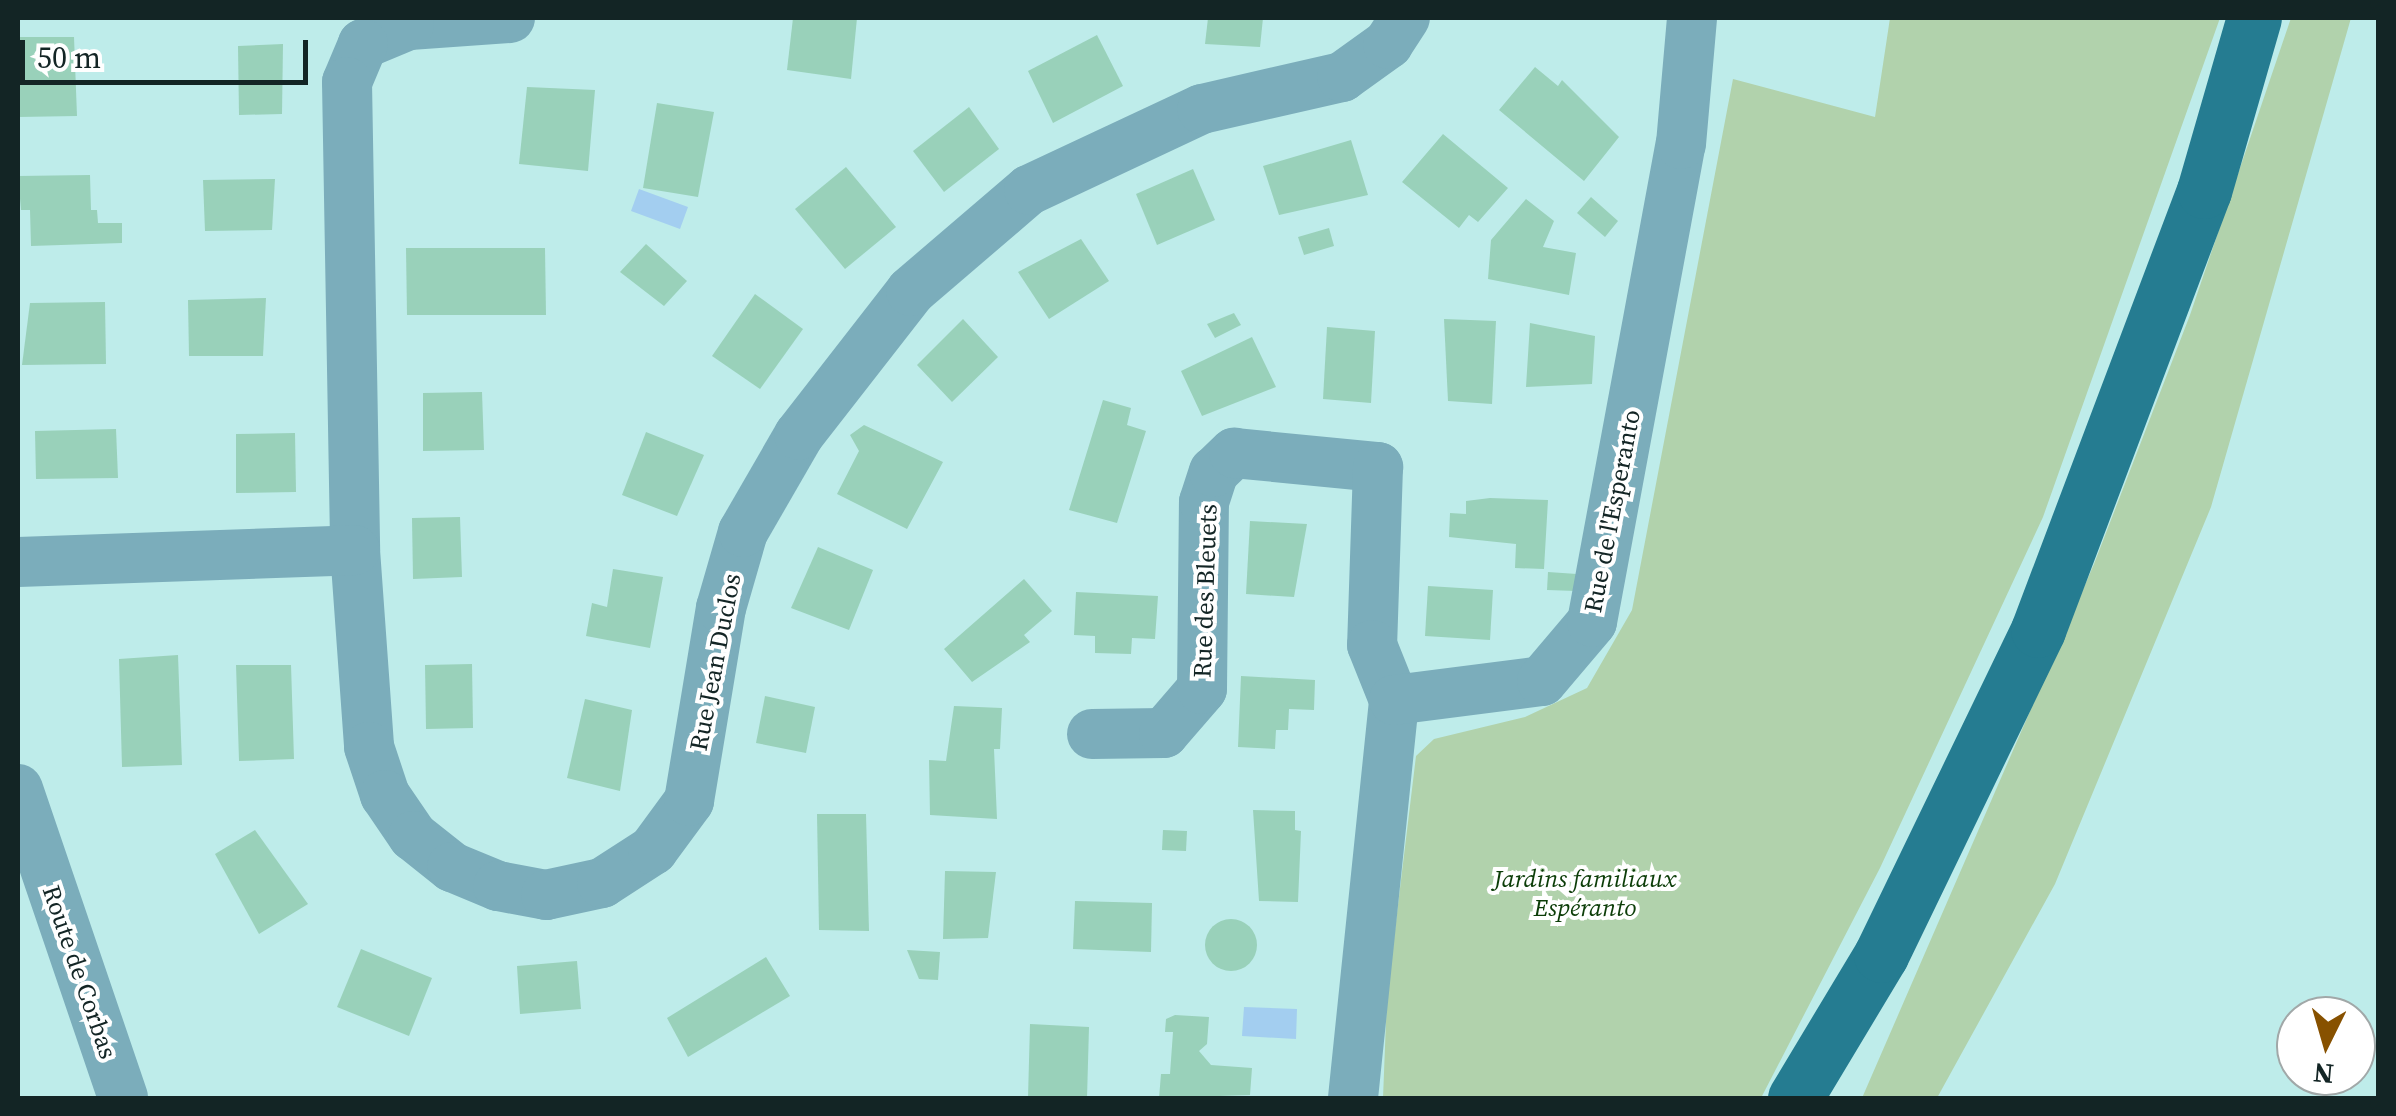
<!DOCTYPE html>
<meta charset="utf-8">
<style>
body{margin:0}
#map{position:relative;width:2396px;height:1116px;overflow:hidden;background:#beecea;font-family:"Source Serif 4",serif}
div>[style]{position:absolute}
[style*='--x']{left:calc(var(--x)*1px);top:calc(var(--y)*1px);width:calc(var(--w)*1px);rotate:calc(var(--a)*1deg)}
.green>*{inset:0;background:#b1d2ac}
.water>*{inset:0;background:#a3cef0}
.building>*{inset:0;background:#99d1ba}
.round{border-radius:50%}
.minor>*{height:50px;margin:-25px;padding:0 25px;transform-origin:25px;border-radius:25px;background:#7badbb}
.major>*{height:55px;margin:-27.5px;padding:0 27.5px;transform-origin:27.5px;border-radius:27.5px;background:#257c91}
span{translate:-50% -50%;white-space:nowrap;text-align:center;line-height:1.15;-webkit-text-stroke:8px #fff;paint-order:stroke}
.street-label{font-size:25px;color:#132525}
.park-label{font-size:25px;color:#0c3d08;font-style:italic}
.frame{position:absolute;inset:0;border:20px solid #132525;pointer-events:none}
.north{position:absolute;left:2276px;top:996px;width:100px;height:100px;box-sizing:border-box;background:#fff;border:2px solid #a1a8a8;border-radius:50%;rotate:185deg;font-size:28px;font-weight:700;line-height:40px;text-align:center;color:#132525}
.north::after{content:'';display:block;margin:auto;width:35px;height:45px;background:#875100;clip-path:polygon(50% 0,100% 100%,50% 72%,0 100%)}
.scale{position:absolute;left:20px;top:40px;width:288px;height:45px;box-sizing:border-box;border:5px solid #132525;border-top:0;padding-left:12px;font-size:30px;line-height:35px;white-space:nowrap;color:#132525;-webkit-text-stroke:8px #fff;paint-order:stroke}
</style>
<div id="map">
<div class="green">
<div style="clip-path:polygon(1890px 18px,2220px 18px,2043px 517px,1880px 868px,1761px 1098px,1383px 1098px,1387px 996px,1416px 756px,1434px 739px,1525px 717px,1587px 688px,1632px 610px,1733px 79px,1875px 117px)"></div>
<div style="clip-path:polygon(2291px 18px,2351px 18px,2211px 507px,2055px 884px,1937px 1098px,1862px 1098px,2094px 564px,2190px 315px)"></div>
</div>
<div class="water">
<div style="clip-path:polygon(639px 189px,688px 207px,680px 229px,631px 211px)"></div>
<div style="clip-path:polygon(1244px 1007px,1297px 1009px,1296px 1039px,1242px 1036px)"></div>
</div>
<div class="building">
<div style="clip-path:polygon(793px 18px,857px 18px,851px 79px,787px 70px)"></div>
<div style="clip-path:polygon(1208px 18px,1263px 18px,1260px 47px,1205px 44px)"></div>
<div style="clip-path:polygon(1097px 35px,1123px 86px,1053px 123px,1028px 71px)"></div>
<div style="clip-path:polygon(18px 37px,74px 37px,77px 116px,18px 117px)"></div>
<div style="clip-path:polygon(283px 44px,282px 114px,239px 115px,238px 46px)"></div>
<div style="clip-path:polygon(1535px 67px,1558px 86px,1562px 80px,1619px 137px,1584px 181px,1499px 110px)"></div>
<div style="clip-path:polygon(527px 87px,595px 90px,588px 171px,519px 164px)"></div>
<div style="clip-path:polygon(657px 103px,714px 112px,698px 197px,643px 188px)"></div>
<div style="clip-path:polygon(969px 107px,999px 149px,944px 192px,913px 151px)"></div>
<div style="clip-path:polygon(1443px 134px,1508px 188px,1478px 222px,1469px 215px,1459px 228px,1402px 182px)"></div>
<div style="clip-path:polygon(1351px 140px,1368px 195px,1279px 215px,1263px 166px)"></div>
<div style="clip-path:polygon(846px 167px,896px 227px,845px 269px,795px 209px)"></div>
<div style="clip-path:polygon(1193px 169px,1215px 220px,1157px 245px,1136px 194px)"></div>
<div style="clip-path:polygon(90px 175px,91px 210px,97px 210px,98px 223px,122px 223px,122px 243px,31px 246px,30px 210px,21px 210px,18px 176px)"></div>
<div style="clip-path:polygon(275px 179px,272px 230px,205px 231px,203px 180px)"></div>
<div style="clip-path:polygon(1591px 197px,1618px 221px,1605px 237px,1577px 213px)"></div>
<div style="clip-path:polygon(1526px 199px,1554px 221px,1543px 247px,1576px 253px,1569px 295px,1488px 279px,1491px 240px)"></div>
<div style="clip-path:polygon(1329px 228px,1334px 246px,1304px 255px,1298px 237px)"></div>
<div style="clip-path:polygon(1081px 239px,1109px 281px,1049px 319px,1018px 272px)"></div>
<div style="clip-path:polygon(646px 244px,687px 281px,664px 306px,620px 272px)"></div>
<div style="clip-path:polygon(406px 248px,545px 248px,546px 315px,407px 315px)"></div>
<div style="clip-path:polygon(755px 294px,803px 329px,760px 389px,712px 356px)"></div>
<div style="clip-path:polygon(266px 298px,263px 356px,189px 356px,188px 300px)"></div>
<div style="clip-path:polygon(105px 302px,106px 364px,22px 365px,30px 303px)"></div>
<div style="clip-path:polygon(1234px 313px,1241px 325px,1215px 338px,1207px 324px)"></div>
<div style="clip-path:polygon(963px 319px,998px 357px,952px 402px,917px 365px)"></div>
<div style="clip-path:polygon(1444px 319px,1496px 321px,1492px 404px,1448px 401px)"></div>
<div style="clip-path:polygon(1530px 323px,1595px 336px,1592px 384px,1526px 387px)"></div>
<div style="clip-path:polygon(1327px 327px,1375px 331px,1371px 403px,1323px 399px)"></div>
<div style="clip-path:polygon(1252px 337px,1276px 387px,1202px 416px,1181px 371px)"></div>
<div style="clip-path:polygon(482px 392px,484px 450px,423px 451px,423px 393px)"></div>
<div style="clip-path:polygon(1103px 400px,1131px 408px,1127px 425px,1146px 431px,1117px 523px,1069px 510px)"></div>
<div style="clip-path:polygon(864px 425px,943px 462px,907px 529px,837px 494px,859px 451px,850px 435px)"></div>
<div style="clip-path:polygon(116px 429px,118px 478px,36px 479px,35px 431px)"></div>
<div style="clip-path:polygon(646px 432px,704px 455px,677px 516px,622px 495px)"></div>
<div style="clip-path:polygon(295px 433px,296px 492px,236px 493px,236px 434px)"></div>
<div style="clip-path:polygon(1490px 498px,1548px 500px,1544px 569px,1515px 568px,1516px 544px,1449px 537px,1450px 513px,1466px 514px,1466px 501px)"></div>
<div style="clip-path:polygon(460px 517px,462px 577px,413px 579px,412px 518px)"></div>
<div style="clip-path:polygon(1250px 521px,1307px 524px,1294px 597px,1246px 594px)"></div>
<div style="clip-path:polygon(818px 547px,873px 570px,849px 630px,791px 608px)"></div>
<div style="clip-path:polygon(613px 569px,663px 577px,650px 648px,586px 636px,592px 603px,607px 607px)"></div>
<div style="clip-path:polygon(1548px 572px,1577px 574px,1576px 591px,1547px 590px)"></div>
<div style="clip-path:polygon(1024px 579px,1052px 611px,1024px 635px,1030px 642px,972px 682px,944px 649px)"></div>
<div style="clip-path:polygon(1428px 586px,1493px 590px,1490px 640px,1425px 636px)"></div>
<div style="clip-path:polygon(1076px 592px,1158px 596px,1155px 639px,1132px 638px,1131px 654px,1095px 653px,1095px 636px,1074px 635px)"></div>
<div style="clip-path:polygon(178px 655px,182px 765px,122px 767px,119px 659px)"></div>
<div style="clip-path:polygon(472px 664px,473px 728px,426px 729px,425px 665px)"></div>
<div style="clip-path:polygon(236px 665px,291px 665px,294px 759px,239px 761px)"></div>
<div style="clip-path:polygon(1241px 676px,1315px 680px,1314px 710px,1289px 709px,1288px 730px,1276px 730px,1275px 749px,1238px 747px)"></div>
<div style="clip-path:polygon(765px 696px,815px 707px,806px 753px,756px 743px)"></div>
<div style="clip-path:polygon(585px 699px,632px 710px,620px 791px,567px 778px)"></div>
<div style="clip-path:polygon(954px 706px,1002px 708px,1000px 749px,994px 749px,997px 819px,930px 815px,929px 760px,946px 761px)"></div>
<div style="clip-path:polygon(1253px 810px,1295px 811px,1295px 830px,1301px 831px,1298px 902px,1259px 901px)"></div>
<div style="clip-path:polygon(817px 814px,866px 814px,869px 931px,819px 930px)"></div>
<div style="clip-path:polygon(255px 830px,308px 904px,259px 934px,215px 854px)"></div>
<div style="clip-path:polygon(1163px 830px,1187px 831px,1186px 851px,1162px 850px)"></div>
<div style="clip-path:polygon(945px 871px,996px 872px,988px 938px,943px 939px)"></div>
<div style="clip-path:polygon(1075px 901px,1152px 903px,1151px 952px,1073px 949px)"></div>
<div class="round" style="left:1205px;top:919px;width:52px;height:52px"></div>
<div style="clip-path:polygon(361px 949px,432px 978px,409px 1036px,337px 1007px)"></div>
<div style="clip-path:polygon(907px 950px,940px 952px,938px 980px,919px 979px)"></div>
<div style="clip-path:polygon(766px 957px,790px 996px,688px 1057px,667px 1018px)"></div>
<div style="clip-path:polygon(577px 961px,581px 1009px,520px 1014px,517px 966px)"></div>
<div style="clip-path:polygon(1175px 1015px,1209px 1017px,1207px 1044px,1199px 1051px,1211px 1065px,1252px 1068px,1250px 1095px,1159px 1098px,1161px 1074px,1170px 1074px,1173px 1032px,1165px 1032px,1166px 1019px)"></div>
<div style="clip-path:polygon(1030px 1024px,1089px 1027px,1087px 1098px,1028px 1098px)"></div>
</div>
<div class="minor">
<div style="--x:510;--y:18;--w:101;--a:176"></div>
<div style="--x:409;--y:25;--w:50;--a:157.6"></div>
<div style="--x:363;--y:44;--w:41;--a:112.8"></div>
<div style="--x:347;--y:82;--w:468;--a:89"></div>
<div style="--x:355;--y:550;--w:197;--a:85.9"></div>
<div style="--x:369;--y:747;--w:51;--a:71.6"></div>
<div style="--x:385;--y:795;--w:50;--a:55.7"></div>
<div style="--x:413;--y:836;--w:50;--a:38.5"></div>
<div style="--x:452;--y:867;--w:50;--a:22.4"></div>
<div style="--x:498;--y:886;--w:49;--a:10.6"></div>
<div style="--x:546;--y:895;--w:57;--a:-12.1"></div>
<div style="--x:602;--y:883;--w:61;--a:-32.9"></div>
<div style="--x:653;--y:850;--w:61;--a:-53.7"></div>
<div style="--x:689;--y:801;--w:196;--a:-80.6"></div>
<div style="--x:721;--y:608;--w:79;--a:-73.9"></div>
<div style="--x:743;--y:532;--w:112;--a:-60"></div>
<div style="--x:799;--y:435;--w:182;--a:-52.1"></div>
<div style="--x:911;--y:291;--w:155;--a:-40.6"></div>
<div style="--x:1029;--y:190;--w:191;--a:-25.1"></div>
<div style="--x:1202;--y:109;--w:144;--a:-12.9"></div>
<div style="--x:1342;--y:77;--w:57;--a:-35.7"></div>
<div style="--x:1388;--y:44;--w:31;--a:-57"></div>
<div style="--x:18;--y:562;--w:337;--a:-2"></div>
<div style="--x:1092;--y:734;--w:72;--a:-0.8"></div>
<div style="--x:1164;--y:733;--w:58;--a:-49.2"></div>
<div style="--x:1202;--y:689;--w:187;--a:-89.4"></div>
<div style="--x:1204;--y:502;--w:32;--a:-72"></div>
<div style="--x:1214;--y:472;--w:28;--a:-44"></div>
<div style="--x:1234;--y:453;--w:145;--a:5.6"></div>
<div style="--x:1378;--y:467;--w:178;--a:91.9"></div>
<div style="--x:1372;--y:645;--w:59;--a:68.2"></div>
<div style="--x:18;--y:789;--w:326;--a:71.2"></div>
<div style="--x:1353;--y:1098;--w:400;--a:-84.1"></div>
<div style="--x:1394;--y:700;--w:149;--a:-7.3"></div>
<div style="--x:1542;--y:681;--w:77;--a:-49.7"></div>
<div style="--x:1592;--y:622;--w:486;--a:-79.5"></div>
<div style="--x:1681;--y:144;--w:126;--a:-85"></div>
</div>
<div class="major">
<div style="--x:1795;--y:1098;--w:167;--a:-59"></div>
<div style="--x:1881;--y:955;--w:361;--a:-64.2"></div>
<div style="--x:2038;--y:630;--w:469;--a:-69.3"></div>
<div style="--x:2204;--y:191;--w:180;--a:-73.9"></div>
</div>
<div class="street-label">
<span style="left:1612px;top:511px;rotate:-79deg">Rue de l'Esperanto</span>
<span style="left:1205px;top:591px;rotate:-88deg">Rue des Bleuets</span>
<span style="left:715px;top:662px;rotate:-79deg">Rue Jean Duclos</span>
<span style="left:80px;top:972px;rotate:71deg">Route de Corbas</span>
</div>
<div class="park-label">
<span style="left:1585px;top:893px">Jardins familiaux<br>Espéranto</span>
</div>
<div class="frame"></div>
<div class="north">N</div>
<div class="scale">50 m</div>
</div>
